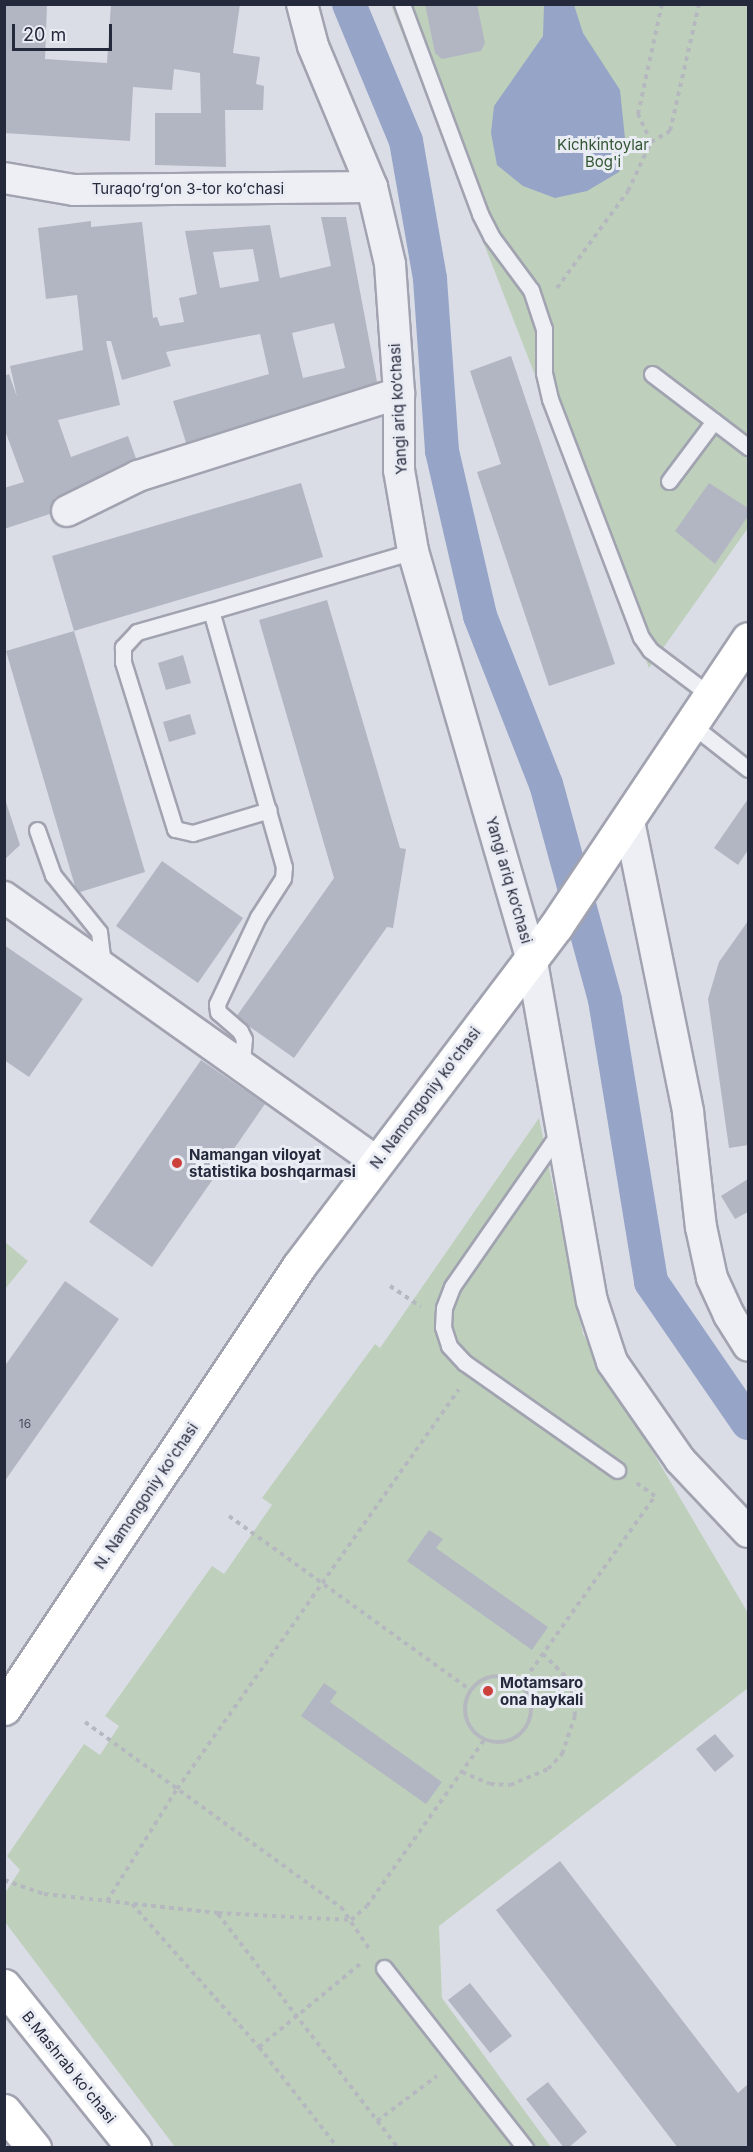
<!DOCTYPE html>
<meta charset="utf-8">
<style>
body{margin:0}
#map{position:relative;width:753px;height:2152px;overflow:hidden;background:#dbdde6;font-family:Inter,sans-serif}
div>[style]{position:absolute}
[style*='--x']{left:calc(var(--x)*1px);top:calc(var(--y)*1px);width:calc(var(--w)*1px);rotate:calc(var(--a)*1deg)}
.green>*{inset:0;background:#bed0bc}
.water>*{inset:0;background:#95a4c7}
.canal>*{height:34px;margin:-17px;padding:0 17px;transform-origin:17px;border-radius:17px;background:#95a4c7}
.building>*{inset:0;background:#b2b6c2}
.path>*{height:4px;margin-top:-2px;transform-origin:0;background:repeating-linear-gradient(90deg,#b6b8c0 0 4.5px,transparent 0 9px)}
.path>.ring{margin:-2px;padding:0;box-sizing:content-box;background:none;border:4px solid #b6b8c0;border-radius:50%}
.roads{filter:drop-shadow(2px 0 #a1a3b0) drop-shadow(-2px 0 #a1a3b0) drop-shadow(0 2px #a1a3b0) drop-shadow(0 -2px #a1a3b0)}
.service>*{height:15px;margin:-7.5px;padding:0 7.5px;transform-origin:7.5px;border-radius:7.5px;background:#eeeff4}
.minor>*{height:30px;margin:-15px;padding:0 15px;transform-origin:15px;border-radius:15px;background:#eeeff4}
.primary>*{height:33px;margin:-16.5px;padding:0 16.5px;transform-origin:16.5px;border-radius:16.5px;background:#fff}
.dots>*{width:16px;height:16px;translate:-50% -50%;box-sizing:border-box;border:3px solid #eaecf4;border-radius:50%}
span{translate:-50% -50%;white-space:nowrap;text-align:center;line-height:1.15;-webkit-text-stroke:6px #eaecf4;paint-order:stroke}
.number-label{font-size:12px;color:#484c5e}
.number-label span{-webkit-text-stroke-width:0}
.park-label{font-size:15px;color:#335733}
.street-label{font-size:15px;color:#25293c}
.poi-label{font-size:15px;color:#25293c;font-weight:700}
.left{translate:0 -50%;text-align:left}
.frame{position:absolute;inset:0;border:6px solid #25293c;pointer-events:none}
.scale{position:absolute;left:12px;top:24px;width:100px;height:27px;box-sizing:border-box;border:3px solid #25293c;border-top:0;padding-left:8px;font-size:18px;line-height:21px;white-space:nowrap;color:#25293c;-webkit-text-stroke:4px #eaecf4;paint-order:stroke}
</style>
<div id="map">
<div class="green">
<div style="clip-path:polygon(391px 5px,748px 5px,748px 528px,649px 668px)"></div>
<div style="clip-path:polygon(539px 1118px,583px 1334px,748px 1613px,748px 1688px,439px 1926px,442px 1998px,551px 2147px,175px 2147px,5px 1922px,5px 1893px,20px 1870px,7px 1856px,84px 1744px,100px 1755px,119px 1726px,105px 1716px,212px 1566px,224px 1574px,272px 1505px,262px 1498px,375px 1344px,380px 1348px)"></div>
<div style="clip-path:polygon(5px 1242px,28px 1261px,5px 1289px)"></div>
</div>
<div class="water">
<div style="clip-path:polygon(544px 5px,574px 5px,583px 33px,620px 90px,626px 148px,619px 172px,587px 191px,555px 198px,523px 186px,497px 165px,491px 133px,494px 106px,543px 36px)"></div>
</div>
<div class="canal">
<div style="--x:349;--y:4;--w:148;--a:67.4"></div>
<div style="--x:406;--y:141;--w:140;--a:80.1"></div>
<div style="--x:430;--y:279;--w:172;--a:86"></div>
<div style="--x:442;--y:451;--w:169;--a:77"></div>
<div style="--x:480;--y:616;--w:180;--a:68.6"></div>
<div style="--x:546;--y:784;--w:224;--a:74.7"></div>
<div style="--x:605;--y:1000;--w:286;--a:80.7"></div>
<div style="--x:651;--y:1282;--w:171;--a:55.5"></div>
</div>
<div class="building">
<div style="clip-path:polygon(111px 4px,240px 4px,233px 53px,260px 57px,256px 84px,264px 86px,263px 110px,225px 110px,226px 167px,155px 165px,155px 113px,201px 113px,200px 73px,174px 69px,172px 90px,133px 87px,130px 141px,4px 133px,4px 5px,47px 5px,45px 59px,107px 63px)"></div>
<div style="clip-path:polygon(425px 4px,477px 4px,485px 43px,481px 51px,442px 59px,435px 53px)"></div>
<div style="clip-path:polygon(evenodd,321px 217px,346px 217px,378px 387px,187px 446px,173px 401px,269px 374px,260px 334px,166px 352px,171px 366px,122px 380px,111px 341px,106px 341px,120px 405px,58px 420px,71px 457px,128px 436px,139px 467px,54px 498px,59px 511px,4px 529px,4px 488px,24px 482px,4px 428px,4px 376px,9px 374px,17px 397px,10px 366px,83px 350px,77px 295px,46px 299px,38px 228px,91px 221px,91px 227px,142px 222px,153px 318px,157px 317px,160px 326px,184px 322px,179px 298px,197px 294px,185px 231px,270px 225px,280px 278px,331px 266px,321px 217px,253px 249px,259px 281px,220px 288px,213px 252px,253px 249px,321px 217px,334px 323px,345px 368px,303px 378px,292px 333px,334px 323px)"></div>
<div style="clip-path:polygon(511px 356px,615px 664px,549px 686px,477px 472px,501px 464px,470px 371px)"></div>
<div style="clip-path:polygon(301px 483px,323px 557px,74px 631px,52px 556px)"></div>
<div style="clip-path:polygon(709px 483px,748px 508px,748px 516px,715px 564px,675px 531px)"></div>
<div style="clip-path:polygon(327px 600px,400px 848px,406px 849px,393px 928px,387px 927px,294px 1058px,236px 1017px,334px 878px,259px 620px)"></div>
<div style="clip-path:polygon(74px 631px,145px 872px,77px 893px,6px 651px)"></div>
<div style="clip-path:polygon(183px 655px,191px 683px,166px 690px,158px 663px)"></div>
<div style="clip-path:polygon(190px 714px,196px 734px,169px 742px,163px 722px)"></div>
<div style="clip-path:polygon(4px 796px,20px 845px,4px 860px)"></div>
<div style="clip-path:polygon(748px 799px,748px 850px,738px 865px,714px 848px)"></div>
<div style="clip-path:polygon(162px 861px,243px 918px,198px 983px,116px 926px)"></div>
<div style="clip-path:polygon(748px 921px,748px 1145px,729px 1148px,708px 999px,719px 962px)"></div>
<div style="clip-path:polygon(4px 945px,83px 999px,29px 1077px,4px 1060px)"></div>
<div style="clip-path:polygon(201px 1060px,265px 1104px,152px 1267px,89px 1222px)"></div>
<div style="clip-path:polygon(748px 1179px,748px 1212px,735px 1219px,721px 1196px)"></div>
<div style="clip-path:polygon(65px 1281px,119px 1319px,4px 1482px,4px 1367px)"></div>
<div style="clip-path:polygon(429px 1530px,443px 1539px,436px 1548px,548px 1627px,532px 1650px,407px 1561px)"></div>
<div style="clip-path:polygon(324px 1683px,337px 1692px,330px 1702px,442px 1782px,426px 1804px,301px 1716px)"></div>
<div style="clip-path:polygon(715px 1734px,734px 1756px,715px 1772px,696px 1749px)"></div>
<div style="clip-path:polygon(560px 1861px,738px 2093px,748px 2084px,748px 2148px,678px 2148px,496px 1910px)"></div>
<div style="clip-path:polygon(470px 1983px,512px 2036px,490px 2053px,448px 2000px)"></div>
<div style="clip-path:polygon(548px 2082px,587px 2132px,568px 2148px,564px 2148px,526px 2099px)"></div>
</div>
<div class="path">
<div style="--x:651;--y:142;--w:31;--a:-115"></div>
<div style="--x:638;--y:114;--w:113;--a:-77.7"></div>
<div style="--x:557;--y:288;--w:120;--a:-53.8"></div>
<div style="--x:628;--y:191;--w:54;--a:-64.9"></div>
<div style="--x:651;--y:142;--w:22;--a:-30"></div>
<div style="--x:670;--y:131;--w:130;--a:-77.1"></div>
<div style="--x:390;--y:1286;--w:37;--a:34"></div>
<div style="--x:229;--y:1516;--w:297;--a:35.8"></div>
<div class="ring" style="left:465px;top:1676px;width:62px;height:62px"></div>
<div style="--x:520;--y:1686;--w:233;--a:-54.6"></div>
<div style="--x:655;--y:1496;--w:24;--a:-145"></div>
<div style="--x:85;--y:1722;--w:316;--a:35.9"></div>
<div style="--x:341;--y:1907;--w:52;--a:56"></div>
<div style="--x:462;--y:1772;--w:30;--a:23"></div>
<div style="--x:490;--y:1784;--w:20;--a:3"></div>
<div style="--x:510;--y:1785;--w:41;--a:-22.8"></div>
<div style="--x:548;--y:1769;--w:21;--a:-47"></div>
<div style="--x:562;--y:1754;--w:40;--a:-71.1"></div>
<div style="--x:575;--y:1716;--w:21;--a:-95"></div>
<div style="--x:573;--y:1695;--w:21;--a:-113"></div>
<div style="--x:565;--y:1676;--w:31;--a:-135"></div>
<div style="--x:4;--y:1880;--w:42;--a:19.3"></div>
<div style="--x:44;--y:1894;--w:175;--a:6.2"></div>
<div style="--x:218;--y:1913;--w:133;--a:3"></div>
<div style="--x:351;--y:1920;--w:21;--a:-41"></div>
<div style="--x:367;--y:1906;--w:204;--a:-54.8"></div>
<div style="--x:107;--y:1901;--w:132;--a:-58"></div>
<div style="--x:177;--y:1789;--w:489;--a:-54.8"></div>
<div style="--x:132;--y:1904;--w:191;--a:48.4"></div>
<div style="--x:259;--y:2047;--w:128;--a:52"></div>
<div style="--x:218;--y:1914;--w:295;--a:52.4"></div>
<div style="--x:259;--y:2047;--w:131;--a:-39.4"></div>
<div style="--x:377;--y:2121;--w:75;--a:-36.9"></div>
</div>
<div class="roads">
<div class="service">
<div style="--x:402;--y:4;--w:224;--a:69.6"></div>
<div style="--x:480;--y:214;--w:25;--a:63"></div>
<div style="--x:491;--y:236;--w:67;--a:53.5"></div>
<div style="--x:531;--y:290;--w:41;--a:71.6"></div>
<div style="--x:544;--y:329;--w:44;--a:90"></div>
<div style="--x:544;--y:373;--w:27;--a:77"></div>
<div style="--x:550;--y:399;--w:255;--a:69.1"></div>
<div style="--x:641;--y:637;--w:16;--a:55"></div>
<div style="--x:650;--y:650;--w:76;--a:37"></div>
<div style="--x:652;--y:374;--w:121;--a:37.2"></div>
<div style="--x:669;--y:481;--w:75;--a:-53.1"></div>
<div style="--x:211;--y:611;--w:77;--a:164.2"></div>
<div style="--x:137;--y:632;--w:21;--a:133"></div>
<div style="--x:123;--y:647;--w:15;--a:90"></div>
<div style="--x:123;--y:662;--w:175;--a:72.7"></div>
<div style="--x:175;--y:829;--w:18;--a:13"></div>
<div style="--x:193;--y:833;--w:79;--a:-16.8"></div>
<div style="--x:692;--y:725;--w:71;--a:38.2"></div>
<div style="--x:37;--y:830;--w:48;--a:70.4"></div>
<div style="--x:53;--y:875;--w:73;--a:51.1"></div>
<div style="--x:99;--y:932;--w:32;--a:83"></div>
<div style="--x:242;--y:1065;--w:26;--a:-86"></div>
<div style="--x:244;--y:1039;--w:9;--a:-117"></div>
<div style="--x:240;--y:1031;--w:29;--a:-139"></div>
<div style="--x:218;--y:1012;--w:8;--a:-97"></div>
<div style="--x:217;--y:1004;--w:96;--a:-64.8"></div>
<div style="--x:258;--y:917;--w:46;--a:-57.3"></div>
<div style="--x:283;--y:878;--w:11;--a:-85"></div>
<div style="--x:284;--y:867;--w:266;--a:-105.9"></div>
<div style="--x:211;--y:611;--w:211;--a:-16.5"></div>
<div style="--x:561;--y:1130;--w:191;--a:124.8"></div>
<div style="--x:452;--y:1287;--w:22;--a:111"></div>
<div style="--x:444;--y:1308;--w:19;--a:93"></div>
<div style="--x:443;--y:1327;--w:20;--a:72"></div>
<div style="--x:449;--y:1346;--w:23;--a:47"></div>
<div style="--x:465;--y:1363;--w:186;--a:35.1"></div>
<div style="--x:384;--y:1968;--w:229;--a:51.9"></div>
</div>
<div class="minor">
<div style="--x:302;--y:4;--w:43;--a:75.3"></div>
<div style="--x:313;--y:46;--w:153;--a:67.3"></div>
<div style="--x:372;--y:187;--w:79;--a:76.8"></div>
<div style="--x:390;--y:264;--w:129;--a:86"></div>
<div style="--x:399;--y:393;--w:77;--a:90"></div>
<div style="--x:399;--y:470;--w:82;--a:80.2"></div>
<div style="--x:413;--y:551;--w:422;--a:73.8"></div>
<div style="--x:531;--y:956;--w:350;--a:80"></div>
<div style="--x:592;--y:1301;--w:64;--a:71.8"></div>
<div style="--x:612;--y:1362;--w:119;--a:55.2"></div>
<div style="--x:680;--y:1460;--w:99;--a:46.6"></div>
<div style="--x:4;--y:178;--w:71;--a:9.7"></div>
<div style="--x:74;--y:190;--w:298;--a:-0.6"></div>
<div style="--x:67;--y:511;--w:79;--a:-26.2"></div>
<div style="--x:138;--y:476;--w:274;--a:-17.6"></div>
<div style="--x:629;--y:821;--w:297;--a:78.5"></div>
<div style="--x:688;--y:1112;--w:116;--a:83.6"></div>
<div style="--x:701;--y:1227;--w:52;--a:77.8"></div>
<div style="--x:712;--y:1278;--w:41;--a:65.3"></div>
<div style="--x:729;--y:1315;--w:36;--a:58"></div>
<div style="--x:4;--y:897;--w:458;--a:35.4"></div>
</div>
<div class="primary">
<div style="--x:4;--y:1708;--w:531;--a:-56.28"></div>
<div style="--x:299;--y:1266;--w:426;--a:-52.9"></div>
<div style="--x:556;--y:926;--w:345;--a:-56.2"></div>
<div style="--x:4;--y:1986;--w:208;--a:51.3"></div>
<div style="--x:4;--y:2111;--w:48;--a:51"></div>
</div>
</div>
<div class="dots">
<div style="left:177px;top:1163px;background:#cd413d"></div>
<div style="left:488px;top:1691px;background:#cd413d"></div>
</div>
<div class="number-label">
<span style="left:25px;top:1424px">16</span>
</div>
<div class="park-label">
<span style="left:603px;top:153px">Kichkintoylar<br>Bog'i</span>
</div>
<div class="street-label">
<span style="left:188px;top:189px">Turaqoʻrgʻon 3-tor koʻchasi</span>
<span style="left:398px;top:409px;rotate:-93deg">Yangi ariq ko‘chasi</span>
<span style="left:509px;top:880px;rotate:74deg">Yangi ariq ko‘chasi</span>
<span style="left:425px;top:1098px;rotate:-53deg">N. Namongoniy ko'chasi</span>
<span style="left:146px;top:1496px;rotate:-56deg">N. Namongoniy ko'chasi</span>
<span style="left:69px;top:2067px;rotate:51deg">B.Mashrab ko'chasi</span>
</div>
<div class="poi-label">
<span class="left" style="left:189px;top:1163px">Namangan viloyat<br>statistika boshqarmasi</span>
<span class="left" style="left:500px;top:1691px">Motamsaro<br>ona haykali</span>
</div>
<div class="frame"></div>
<div class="scale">20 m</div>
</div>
